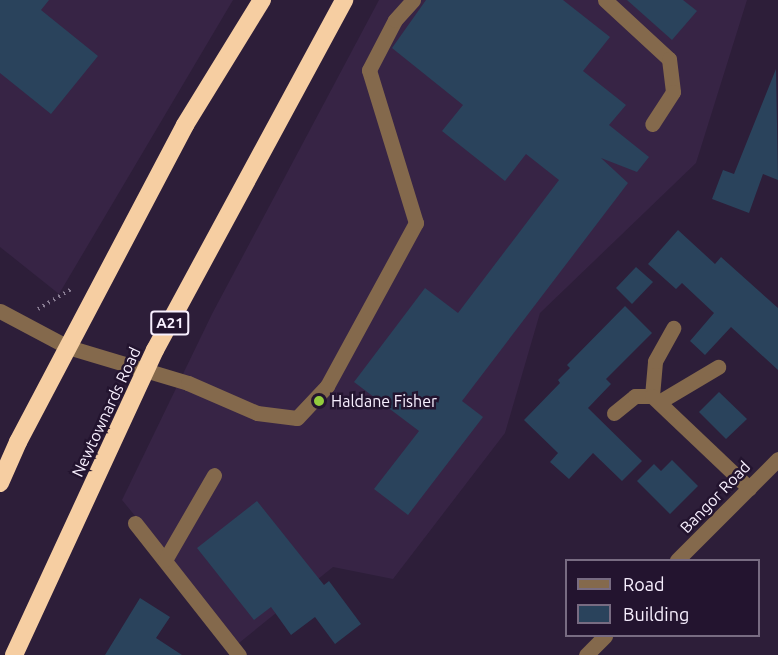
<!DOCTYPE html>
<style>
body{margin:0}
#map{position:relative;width:778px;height:655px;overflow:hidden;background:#2d1e39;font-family:Ubuntu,sans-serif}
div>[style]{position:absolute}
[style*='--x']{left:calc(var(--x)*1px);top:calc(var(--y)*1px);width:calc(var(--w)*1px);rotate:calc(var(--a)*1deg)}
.built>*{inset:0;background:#372445}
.building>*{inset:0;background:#2a435c}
.path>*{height:4px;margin-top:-2px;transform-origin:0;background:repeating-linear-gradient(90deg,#8a7e94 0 1.5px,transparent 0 6px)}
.minor>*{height:15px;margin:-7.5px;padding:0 7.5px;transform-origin:7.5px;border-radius:7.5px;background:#84694c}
.highway>*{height:18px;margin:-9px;padding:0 9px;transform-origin:9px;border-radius:9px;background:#f6cea2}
.dots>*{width:16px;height:16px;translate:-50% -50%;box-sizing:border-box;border:3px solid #23142f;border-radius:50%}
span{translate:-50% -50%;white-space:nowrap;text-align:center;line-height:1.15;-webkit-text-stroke:5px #23142f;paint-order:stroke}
.shield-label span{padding:2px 4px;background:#23142f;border:2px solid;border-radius:4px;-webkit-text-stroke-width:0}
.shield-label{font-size:15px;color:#f7effe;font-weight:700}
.poi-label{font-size:16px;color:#f7effe}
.left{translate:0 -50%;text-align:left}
.street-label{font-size:16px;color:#f7effe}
.legend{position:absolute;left:565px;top:559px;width:195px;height:78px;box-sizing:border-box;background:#23142f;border:2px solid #786c82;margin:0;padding:8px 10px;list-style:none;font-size:18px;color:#f7effe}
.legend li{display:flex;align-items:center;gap:12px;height:30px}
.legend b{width:30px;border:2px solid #786c82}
</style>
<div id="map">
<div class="built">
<div style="clip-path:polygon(0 0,233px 0,59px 294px,0 247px)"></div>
<div style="clip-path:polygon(379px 0,747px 0,696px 163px,540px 313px,505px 433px,393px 579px,333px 567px,239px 643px,122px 500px,212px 314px)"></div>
</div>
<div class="building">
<div style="clip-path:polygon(0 0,49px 0,41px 10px,98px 56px,51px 114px,0 73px)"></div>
<div style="clip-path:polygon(426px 0,563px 0,610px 37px,583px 71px,626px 105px,609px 125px,649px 157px,637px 172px,601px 158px,628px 183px,462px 401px,483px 417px,408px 515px,374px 489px,419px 431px,354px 382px,425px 288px,458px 313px,559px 180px,526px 154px,505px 181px,442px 131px,463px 105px,392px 48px)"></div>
<div style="clip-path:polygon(627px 0,683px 0,697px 11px,672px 40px)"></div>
<div style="clip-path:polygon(776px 69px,778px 180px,763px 174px,749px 213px,712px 199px,723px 170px,734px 174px)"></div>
<div style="clip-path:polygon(678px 230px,715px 264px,721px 257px,778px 308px,778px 370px,731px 327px,705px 355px,690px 341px,714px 313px,682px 283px,676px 289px,648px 264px)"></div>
<div style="clip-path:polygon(636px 267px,653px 282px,632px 304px,616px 288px)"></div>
<div style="clip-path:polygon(625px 306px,652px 333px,606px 379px,611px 384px,588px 408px,642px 461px,622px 481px,593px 453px,569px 479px,550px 462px,558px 453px,524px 420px,560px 383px,558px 380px,570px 368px,567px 365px)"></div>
<div style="clip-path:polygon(719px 392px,747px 419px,726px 439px,699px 412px)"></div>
<div style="clip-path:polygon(672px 460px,698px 486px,670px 514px,637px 481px,654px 464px,661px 471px)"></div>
<div style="clip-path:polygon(257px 501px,324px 585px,329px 581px,361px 624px,335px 644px,315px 617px,291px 635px,271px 607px,254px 620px,197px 548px)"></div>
<div style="clip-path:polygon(140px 598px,170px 617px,156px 638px,182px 655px,105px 655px)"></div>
</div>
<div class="path">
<div style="--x:38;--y:309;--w:41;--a:-31"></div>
</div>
<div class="minor">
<div style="--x:605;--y:0;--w:87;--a:42.7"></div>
<div style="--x:669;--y:59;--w:33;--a:83"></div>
<div style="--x:673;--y:92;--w:38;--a:123"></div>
<div style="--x:0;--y:311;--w:77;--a:27.9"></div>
<div style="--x:68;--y:347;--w:125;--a:16.7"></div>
<div style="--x:188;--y:383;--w:75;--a:23.5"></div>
<div style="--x:257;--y:413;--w:40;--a:7.1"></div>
<div style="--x:297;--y:418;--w:44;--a:-46.8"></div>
<div style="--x:327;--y:386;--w:186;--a:-61.4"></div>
<div style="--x:416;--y:223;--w:160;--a:-107.1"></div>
<div style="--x:369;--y:70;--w:56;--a:-62.5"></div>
<div style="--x:395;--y:20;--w:27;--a:-48"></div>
<div style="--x:652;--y:396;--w:35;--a:-85"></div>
<div style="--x:655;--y:361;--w:38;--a:-61"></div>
<div style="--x:659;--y:402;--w:69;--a:-30.7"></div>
<div style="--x:614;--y:413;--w:27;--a:-39"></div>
<div style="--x:635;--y:396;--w:17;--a:0"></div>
<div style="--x:652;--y:396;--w:134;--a:43.5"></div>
<div style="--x:135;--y:523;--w:168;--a:51.8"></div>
<div style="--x:165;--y:560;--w:98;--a:-60"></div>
<div style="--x:677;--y:560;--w:143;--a:-45"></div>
<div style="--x:586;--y:655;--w:27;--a:-45"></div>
</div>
<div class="highway">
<div style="--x:0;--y:483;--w:45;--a:-66.3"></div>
<div style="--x:18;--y:442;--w:358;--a:-62.2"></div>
<div style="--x:185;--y:125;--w:147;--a:-58.4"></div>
<div style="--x:14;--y:655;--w:336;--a:-65.2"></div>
<div style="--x:155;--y:350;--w:398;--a:-61.6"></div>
</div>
<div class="dots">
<div style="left:319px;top:401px;background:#93cc3d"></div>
</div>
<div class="shield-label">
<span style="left:170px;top:323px">A21</span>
</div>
<div class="poi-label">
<span class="left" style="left:331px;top:401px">Haldane Fisher</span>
</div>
<div class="street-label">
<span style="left:106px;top:412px;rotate:-65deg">Newtownards Road</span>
<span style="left:715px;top:497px;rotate:-46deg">Bangor Road</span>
</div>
<ul class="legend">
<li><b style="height:8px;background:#84694c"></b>Road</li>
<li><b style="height:16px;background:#2a435c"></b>Building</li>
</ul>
</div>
